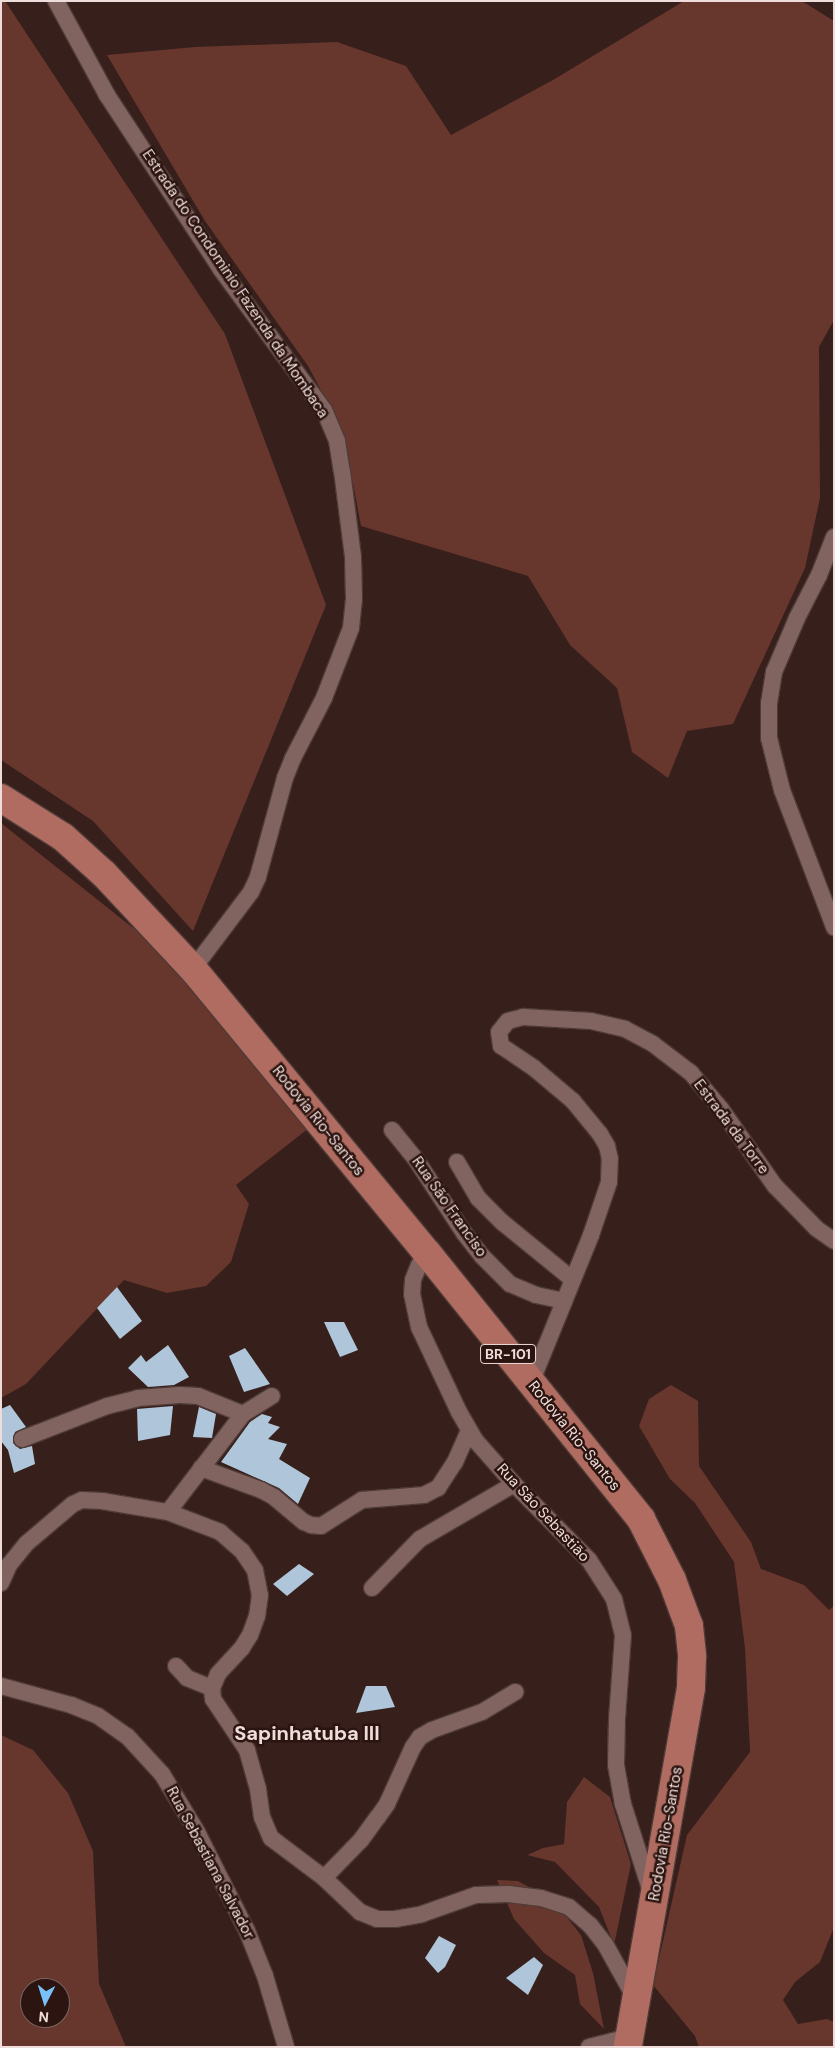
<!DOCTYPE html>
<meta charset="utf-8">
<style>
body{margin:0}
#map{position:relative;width:835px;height:2048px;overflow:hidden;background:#371f1b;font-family:"DM Sans",sans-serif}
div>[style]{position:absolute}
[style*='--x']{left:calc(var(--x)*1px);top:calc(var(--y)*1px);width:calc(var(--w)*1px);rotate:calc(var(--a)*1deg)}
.green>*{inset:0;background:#67362d}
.building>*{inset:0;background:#afc6da}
.roads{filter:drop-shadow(1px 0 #4f3b38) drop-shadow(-1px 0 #4f3b38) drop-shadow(0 1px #4f3b38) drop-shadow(0 -1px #4f3b38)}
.minor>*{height:16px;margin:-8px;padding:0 8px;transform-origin:8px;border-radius:8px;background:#81645f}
.trunk>*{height:28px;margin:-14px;padding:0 14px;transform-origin:14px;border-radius:14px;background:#b06c60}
span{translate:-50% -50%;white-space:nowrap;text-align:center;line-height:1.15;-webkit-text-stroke:5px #2c1511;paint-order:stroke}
.shield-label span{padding:1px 4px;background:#2c1511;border:1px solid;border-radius:4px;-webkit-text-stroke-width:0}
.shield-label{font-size:14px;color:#eeddda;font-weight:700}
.street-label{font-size:15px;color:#eeddda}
.district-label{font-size:20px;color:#eeddda;font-weight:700}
.frame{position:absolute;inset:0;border:2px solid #eeddda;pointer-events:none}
.north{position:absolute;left:20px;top:1978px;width:50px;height:50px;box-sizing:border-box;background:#2c1511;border:1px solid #7a6561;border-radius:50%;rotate:185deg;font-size:14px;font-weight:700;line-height:20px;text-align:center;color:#eeddda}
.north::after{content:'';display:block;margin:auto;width:18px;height:22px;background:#79bff8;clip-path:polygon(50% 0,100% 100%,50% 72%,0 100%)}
</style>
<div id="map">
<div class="green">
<div style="clip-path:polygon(1px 1px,5px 1px,225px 334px,326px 605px,193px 931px,93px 821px,1px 760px)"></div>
<div style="clip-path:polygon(684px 1px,802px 1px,834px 21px,834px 320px,819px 347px,820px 498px,805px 568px,733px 724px,687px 731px,668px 778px,632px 752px,617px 688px,570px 645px,528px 576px,361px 526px,347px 452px,331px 409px,308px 366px,205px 221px,107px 55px,195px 47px,337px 42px,406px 66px,451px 135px,553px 80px)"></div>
<div style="clip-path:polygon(1px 823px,147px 939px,263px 1070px,309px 1128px,236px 1185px,249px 1204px,231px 1262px,206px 1286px,167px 1293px,124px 1280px,26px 1384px,1px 1398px)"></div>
<div style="clip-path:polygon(671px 1385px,698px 1401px,699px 1466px,751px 1542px,761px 1569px,804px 1585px,829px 1610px,834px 1606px,834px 1927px,820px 1962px,795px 1982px,783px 2000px,798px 2024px,827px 2019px,834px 2022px,834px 2047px,699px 2047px,695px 2036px,653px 1985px,687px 1835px,750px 1752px,745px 1648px,734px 1562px,695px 1503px,670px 1479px,639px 1426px,649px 1399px)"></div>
<div style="clip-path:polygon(evenodd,1px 1735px,33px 1750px,68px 1793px,93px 1851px,99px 1984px,126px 2047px,1px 2047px,1px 1735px,30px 1988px,60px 1988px,60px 2018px,30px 2018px,30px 1988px)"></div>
<div style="clip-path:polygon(584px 1777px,610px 1797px,631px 1864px,614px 1945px,599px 1907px,555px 1862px,527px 1855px,543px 1848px,564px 1844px,567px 1802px)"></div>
<div style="clip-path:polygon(497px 1880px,518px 1881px,553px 1900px,581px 1935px,593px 1973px,604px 2029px,580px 2004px,575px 1975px,544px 1953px,514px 1919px)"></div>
</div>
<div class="building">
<div style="clip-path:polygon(117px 1287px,142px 1321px,120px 1339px,97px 1308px)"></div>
<div style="clip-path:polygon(324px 1322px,344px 1322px,358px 1350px,340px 1357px)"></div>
<div style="clip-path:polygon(168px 1345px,189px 1377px,174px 1385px,148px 1387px,128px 1368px,141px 1355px,146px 1362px)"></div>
<div style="clip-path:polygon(245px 1348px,270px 1384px,244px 1392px,229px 1356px)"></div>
<div style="clip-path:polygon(10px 1405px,26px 1427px,15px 1432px,13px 1443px,20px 1449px,32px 1446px,35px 1464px,14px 1473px,8px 1450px,1px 1441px,1px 1409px)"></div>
<div style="clip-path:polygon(173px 1406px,170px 1435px,138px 1441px,137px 1409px)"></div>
<div style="clip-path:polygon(199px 1407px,216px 1414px,212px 1438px,193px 1437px)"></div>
<div style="clip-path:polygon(262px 1414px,272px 1417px,268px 1423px,280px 1427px,268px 1439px,287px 1444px,279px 1459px,310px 1478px,298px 1504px,279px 1488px,221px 1462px,250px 1422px)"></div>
<div style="clip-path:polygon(299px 1564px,314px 1574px,287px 1596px,273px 1584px)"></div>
<div style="clip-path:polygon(366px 1686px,386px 1686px,395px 1707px,356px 1713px)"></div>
<div style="clip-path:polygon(439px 1936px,456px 1945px,445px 1967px,438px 1973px,425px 1958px)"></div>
<div style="clip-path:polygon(534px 1957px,543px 1965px,528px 1995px,506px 1978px)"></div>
</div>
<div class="roads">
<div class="minor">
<div style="--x:56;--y:1;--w:107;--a:61.5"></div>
<div style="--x:107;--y:95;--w:207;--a:56.8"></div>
<div style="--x:220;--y:268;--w:176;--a:53.8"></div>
<div style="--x:324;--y:410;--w:34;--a:67"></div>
<div style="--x:337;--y:441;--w:30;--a:81"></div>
<div style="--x:342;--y:471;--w:87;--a:82.7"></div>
<div style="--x:353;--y:557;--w:42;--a:88.6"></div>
<div style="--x:354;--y:599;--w:29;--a:96"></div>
<div style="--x:351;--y:628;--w:75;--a:111.1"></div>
<div style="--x:324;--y:698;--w:68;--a:117.3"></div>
<div style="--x:293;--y:758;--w:22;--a:112"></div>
<div style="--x:285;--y:778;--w:103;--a:105.3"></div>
<div style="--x:258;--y:877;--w:17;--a:115"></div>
<div style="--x:251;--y:892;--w:96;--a:127"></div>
<div style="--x:834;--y:537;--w:41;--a:111.5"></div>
<div style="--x:819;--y:575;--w:48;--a:117.1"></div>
<div style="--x:797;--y:618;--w:59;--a:113.1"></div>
<div style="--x:774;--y:672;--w:32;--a:99"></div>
<div style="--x:769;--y:704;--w:34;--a:90"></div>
<div style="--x:769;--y:738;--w:54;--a:76"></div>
<div style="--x:782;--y:790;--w:147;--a:69.2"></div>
<div style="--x:392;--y:1130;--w:36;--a:51"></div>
<div style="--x:415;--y:1158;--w:90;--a:56.8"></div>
<div style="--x:464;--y:1233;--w:29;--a:52"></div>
<div style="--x:482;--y:1256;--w:40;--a:45"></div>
<div style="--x:510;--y:1284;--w:28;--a:23"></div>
<div style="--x:536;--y:1295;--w:29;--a:12"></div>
<div style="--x:457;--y:1162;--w:42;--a:59.7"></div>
<div style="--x:478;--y:1198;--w:34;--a:45"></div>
<div style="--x:502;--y:1222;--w:90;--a:39.2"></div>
<div style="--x:428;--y:1254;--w:14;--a:129"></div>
<div style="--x:419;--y:1265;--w:16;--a:112"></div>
<div style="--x:413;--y:1280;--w:14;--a:94"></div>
<div style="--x:412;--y:1294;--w:34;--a:78"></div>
<div style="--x:419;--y:1327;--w:94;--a:64.8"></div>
<div style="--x:459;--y:1412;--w:34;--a:60"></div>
<div style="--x:476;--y:1441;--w:57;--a:48.5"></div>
<div style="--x:514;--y:1484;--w:107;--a:45.4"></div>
<div style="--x:589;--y:1560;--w:46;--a:57.3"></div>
<div style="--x:614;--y:1599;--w:37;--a:76"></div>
<div style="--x:623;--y:1635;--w:83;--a:94.1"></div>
<div style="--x:617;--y:1718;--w:47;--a:91.2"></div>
<div style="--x:616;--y:1765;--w:40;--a:80"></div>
<div style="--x:623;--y:1804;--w:92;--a:72.3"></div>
<div style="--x:531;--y:1383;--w:160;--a:-67.9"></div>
<div style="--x:591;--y:1235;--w:56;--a:-71.2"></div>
<div style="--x:609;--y:1182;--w:23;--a:-88"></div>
<div style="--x:610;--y:1159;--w:13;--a:-103"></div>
<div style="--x:607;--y:1146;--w:14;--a:-120"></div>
<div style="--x:600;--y:1134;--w:43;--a:-129.3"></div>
<div style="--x:573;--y:1101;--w:51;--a:-139.8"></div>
<div style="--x:534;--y:1068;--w:40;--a:-146"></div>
<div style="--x:501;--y:1046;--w:14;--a:-98"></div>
<div style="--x:499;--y:1032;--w:14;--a:-51"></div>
<div style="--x:508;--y:1021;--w:16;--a:-15"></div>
<div style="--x:523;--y:1017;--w:68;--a:3.4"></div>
<div style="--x:591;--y:1021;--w:35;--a:13"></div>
<div style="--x:625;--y:1029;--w:32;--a:28"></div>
<div style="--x:653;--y:1044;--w:48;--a:37.3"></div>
<div style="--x:691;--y:1073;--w:47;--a:50.2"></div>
<div style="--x:721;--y:1109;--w:94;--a:55"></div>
<div style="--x:775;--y:1186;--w:60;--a:45.7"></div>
<div style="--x:817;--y:1229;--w:21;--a:35"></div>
<div style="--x:22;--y:1439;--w:91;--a:-21.2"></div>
<div style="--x:107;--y:1406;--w:32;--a:-14"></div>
<div style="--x:138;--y:1398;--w:42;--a:-4.1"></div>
<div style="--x:180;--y:1395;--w:18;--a:3"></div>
<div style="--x:198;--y:1396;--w:48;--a:21.8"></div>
<div style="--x:201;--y:1468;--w:64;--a:20.1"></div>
<div style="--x:261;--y:1490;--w:15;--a:28"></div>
<div style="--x:274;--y:1497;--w:39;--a:40"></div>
<div style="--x:304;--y:1522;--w:8;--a:23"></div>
<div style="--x:311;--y:1525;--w:10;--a:6"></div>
<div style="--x:321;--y:1526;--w:49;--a:-32.4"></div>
<div style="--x:362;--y:1500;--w:62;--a:-4.6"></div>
<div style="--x:424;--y:1495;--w:16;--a:-27"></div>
<div style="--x:438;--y:1488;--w:31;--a:-57"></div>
<div style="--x:455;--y:1462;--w:35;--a:-66"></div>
<div style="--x:168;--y:1512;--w:123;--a:-52.6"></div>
<div style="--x:243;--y:1414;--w:34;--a:-32"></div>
<div style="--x:1;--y:1583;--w:20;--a:-66"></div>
<div style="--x:9;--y:1565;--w:28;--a:-51"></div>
<div style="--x:27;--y:1543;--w:60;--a:-40.3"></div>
<div style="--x:73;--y:1504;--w:10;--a:-24"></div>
<div style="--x:82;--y:1500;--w:20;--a:3"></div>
<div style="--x:102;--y:1501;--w:67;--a:9.5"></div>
<div style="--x:168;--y:1512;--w:56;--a:21"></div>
<div style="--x:220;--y:1532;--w:29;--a:41"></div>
<div style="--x:242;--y:1551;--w:23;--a:56"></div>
<div style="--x:255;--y:1570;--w:25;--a:79"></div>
<div style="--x:260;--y:1595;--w:21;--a:98"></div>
<div style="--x:257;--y:1616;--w:20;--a:110"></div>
<div style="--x:250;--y:1635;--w:15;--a:122"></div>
<div style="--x:242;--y:1648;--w:35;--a:133"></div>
<div style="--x:218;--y:1674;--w:15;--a:113"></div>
<div style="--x:212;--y:1688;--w:11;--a:85"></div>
<div style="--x:213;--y:1699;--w:61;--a:56.3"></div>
<div style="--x:247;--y:1750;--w:41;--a:74.2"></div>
<div style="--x:258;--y:1789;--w:28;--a:82"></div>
<div style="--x:262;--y:1817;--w:23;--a:67"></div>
<div style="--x:271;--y:1838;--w:66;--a:37"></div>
<div style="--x:324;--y:1878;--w:50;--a:43.4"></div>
<div style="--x:360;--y:1912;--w:18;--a:22"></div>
<div style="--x:377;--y:1919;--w:18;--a:0"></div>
<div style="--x:395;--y:1919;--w:27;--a:-10"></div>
<div style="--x:422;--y:1914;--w:57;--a:-19.4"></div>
<div style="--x:476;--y:1895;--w:32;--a:-2"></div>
<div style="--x:508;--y:1894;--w:33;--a:7"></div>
<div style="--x:541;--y:1898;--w:29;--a:18"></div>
<div style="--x:569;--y:1907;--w:28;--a:41"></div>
<div style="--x:590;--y:1925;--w:24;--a:52"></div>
<div style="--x:605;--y:1944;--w:64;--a:61"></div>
<div style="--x:372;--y:1588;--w:69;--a:-45.6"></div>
<div style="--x:420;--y:1539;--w:109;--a:-30.3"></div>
<div style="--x:176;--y:1666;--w:16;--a:47"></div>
<div style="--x:187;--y:1678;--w:27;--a:22"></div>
<div style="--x:1;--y:1686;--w:73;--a:15.2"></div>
<div style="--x:71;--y:1705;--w:29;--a:22"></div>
<div style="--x:98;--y:1716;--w:35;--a:35"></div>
<div style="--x:127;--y:1736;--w:52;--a:47.4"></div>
<div style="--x:162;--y:1774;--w:68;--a:58.9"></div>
<div style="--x:197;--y:1832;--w:111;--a:63.2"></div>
<div style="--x:247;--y:1931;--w:48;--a:68.2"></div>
<div style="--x:265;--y:1976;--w:74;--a:73.5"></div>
<div style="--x:324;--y:1878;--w:53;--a:-45.8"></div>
<div style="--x:361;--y:1840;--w:29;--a:-54"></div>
<div style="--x:378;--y:1817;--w:16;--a:-55"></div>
<div style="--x:387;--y:1804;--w:63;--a:-65.5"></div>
<div style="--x:413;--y:1747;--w:12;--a:-55"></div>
<div style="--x:420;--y:1737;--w:14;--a:-30"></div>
<div style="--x:432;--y:1730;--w:53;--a:-19.8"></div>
<div style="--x:482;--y:1712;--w:39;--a:-31"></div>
<div style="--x:589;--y:2047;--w:41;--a:-14"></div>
</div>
<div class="trunk">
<div style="--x:1;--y:798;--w:73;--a:32.2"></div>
<div style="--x:63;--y:837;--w:55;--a:42.1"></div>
<div style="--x:104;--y:874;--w:130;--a:46.9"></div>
<div style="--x:193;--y:969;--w:369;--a:50.5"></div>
<div style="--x:428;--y:1254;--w:340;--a:51.2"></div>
<div style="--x:641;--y:1519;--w:68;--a:63.1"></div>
<div style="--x:672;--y:1580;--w:49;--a:69.7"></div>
<div style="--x:689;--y:1626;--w:31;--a:84"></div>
<div style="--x:692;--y:1657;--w:31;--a:92"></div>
<div style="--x:691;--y:1688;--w:364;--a:100"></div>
</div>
</div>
<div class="shield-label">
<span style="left:508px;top:1354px">BR-101</span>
</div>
<div class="street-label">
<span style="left:235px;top:284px;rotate:56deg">Estrada do Condominio Fazenda da Mombaca</span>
<span style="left:318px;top:1121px;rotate:51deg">Rodovia Rio-Santos</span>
<span style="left:731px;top:1127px;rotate:53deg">Estrada da Torre</span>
<span style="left:449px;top:1207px;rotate:55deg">Rua São Franciso</span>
<span style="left:574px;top:1436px;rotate:51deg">Rodovia Rio-Santos</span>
<span style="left:543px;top:1513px;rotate:47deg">Rua São Sebastião</span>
<span style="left:666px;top:1834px;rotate:-80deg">Rodovia Rio-Santos</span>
<span style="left:210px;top:1863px;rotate:62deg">Rua Sebastiana Salvador</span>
</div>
<div class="district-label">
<span style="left:307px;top:1733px">Sapinhatuba III</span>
</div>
<div class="frame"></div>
<div class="north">N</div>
</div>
